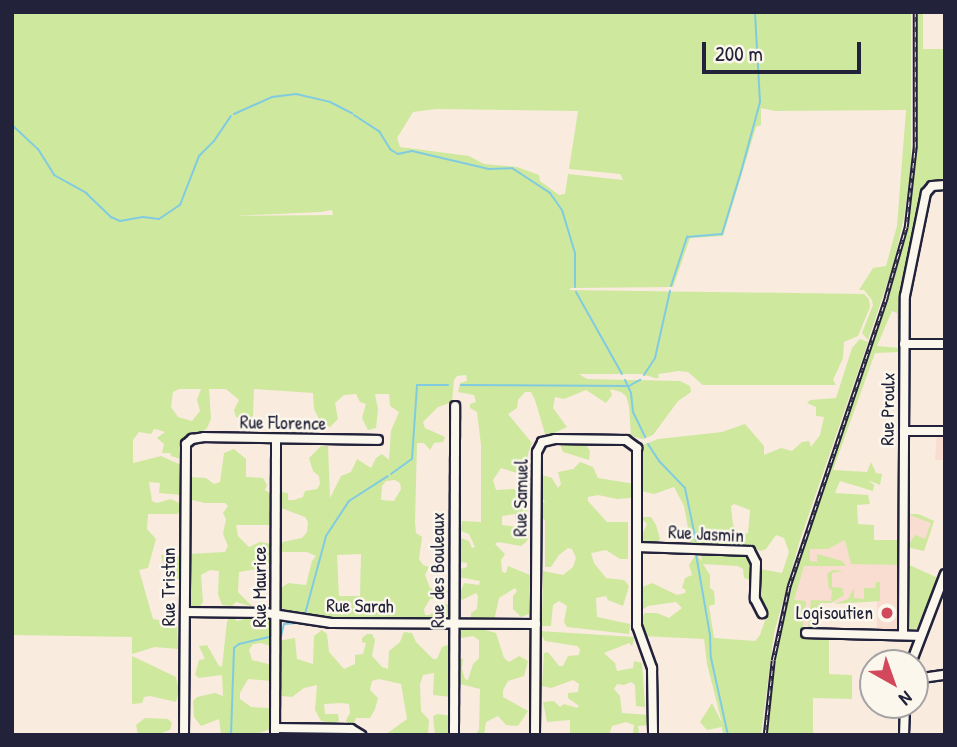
<!DOCTYPE html>
<style>
body{margin:0}
#map{position:relative;width:957px;height:747px;overflow:hidden;background:#faebdf;font-family:"Patrick Hand",sans-serif}
div>[style]{position:absolute}
[style*='--x']{left:calc(var(--x)*1px);top:calc(var(--y)*1px);width:calc(var(--w)*1px);rotate:calc(var(--a)*1deg)}
.built>*{inset:0;background:#f8ddd0}
.green>*{inset:0;background:#cee89e}
.stream>*{height:2px;margin:-1px;padding:0 1px;transform-origin:1px;border-radius:1px;background:#81cbe1}
.roads{filter:drop-shadow(2px 0 #22223b) drop-shadow(-2px 0 #22223b) drop-shadow(0 2px #22223b) drop-shadow(0 -2px #22223b)}
.minor>*{height:8px;margin:-4px;padding:0 4px;transform-origin:4px;border-radius:4px;background:#fbf7ec}
.rail>*{height:4.5px;margin-top:-2.25px;transform-origin:0;background:repeating-linear-gradient(90deg,#fbf7ec 0 5px,#22223b 0 10px);box-sizing:border-box;border-block:2px solid #22223b}
.dots>*{width:19px;height:19px;translate:-50% -50%;box-sizing:border-box;border:4px solid #fbf7ec;border-radius:50%}
span{translate:-50% -50%;white-space:nowrap;text-align:center;line-height:1.15;-webkit-text-stroke:5px #fbf7ec;paint-order:stroke}
.street-label{font-size:19px;color:#22223b}
.poi-label{font-size:19px;color:#22223b}
.right{translate:-100% -50%;text-align:right}
.frame{position:absolute;inset:0;border:14px solid #22223b;pointer-events:none}
.north{position:absolute;left:859px;top:649px;width:70px;height:70px;box-sizing:border-box;background:#fbf7ec;border:2px solid #a4a2a5;border-radius:50%;rotate:140deg;font-size:19px;font-weight:700;line-height:28px;text-align:center;color:#22223b}
.north::after{content:'';display:block;margin:auto;width:24px;height:32px;background:#d1495b;clip-path:polygon(50% 0,100% 100%,50% 72%,0 100%)}
.scale{position:absolute;left:702px;top:42px;width:159px;height:32px;box-sizing:border-box;border:4px solid #22223b;border-top:0;padding-left:9px;font-size:21px;line-height:24px;white-space:nowrap;color:#22223b;-webkit-text-stroke:5px #fbf7ec;paint-order:stroke}
</style>
<div id="map">
<div class="built">
<div style="clip-path:polygon(937px 434px,945px 434px,945px 460px,935px 460px)"></div>
<div style="clip-path:polygon(907px 514px,918px 514px,934px 521px,924px 551px,907px 547px)"></div>
<div style="clip-path:polygon(811px 537px,846px 539px,881px 565px,900px 565px,898px 629px,877px 630px,877px 601px,820px 603px,818px 626px,785px 626px)"></div>
</div>
<div class="green">
<div style="clip-path:polygon(evenodd,12px 12px,911px 12px,911px 165px,904px 217px,893px 266px,868px 340px,862px 333px,873px 305px,872px 300px,864px 290px,859px 290px,873px 268px,886px 266px,897px 226px,906px 110px,775px 111px,761px 108px,761px 125px,756px 127px,723px 236px,690px 238px,673px 287px,571px 288px,569px 290px,864px 294px,869px 299px,870px 307px,858px 336px,844px 342px,843px 358px,833px 380px,836px 385px,703px 385px,688px 372px,679px 371px,658px 374px,659px 378px,655px 378px,641px 374px,579px 374px,587px 379px,680px 381px,690px 386px,691px 392px,678px 401px,653px 435px,643px 439px,631px 436px,629px 406px,626px 396px,621px 392px,610px 389px,612px 395px,606px 403px,586px 390px,564px 399px,555px 397px,553px 408px,567px 427px,546px 437px,535px 400px,531px 392px,525px 392px,518px 400px,517px 408px,508px 414px,532px 443px,528px 453px,527px 472px,523px 475px,501px 468px,493px 480px,496px 490px,513px 489px,529px 493px,526px 522px,515px 523px,515px 514px,502px 516px,502px 525px,526px 528px,529px 537px,526px 542px,521px 546px,498px 542px,495px 544px,505px 554px,501px 560px,502px 572px,506px 573px,508px 566px,530px 575px,529px 614px,521px 617px,513px 609px,513px 596px,517px 591px,515px 588px,499px 598px,494px 621px,471px 620px,471px 613px,477px 609px,478px 596px,476px 593px,462px 600px,459px 596px,464px 583px,479px 585px,480px 581px,459px 577px,457px 570px,467px 567px,467px 563px,460px 562px,461px 538px,469px 541px,472px 548px,475px 547px,469px 534px,461px 531px,462px 521px,481px 522px,481px 445px,477px 412px,470px 408px,470px 404px,476px 402px,474px 395px,458px 392px,460px 383px,467px 381px,466px 375px,457px 376px,454px 380px,452px 402px,438px 407px,423px 422px,425px 428px,445px 437px,443px 442px,434px 443px,430px 450px,424px 443px,417px 443px,415px 522px,416px 533px,422px 537px,419px 559px,423px 565px,429px 567px,425px 575px,430px 588px,449px 591px,444px 596px,430px 599px,424px 609px,425px 615px,430px 615px,441px 603px,451px 605px,446px 619px,320px 618px,301px 613px,292px 614px,280px 607px,280px 589px,288px 583px,306px 585px,312px 561px,316px 556px,307px 552px,283px 552px,280px 548px,283px 542px,302px 538px,307px 532px,308px 522px,305px 517px,281px 508px,281px 492px,288px 493px,288px 500px,294px 500px,303px 497px,305px 491px,317px 489px,320px 484px,319px 476px,313px 471px,309px 458px,321px 446px,328px 446px,330px 498px,341px 476px,351px 472px,357px 459px,371px 468px,376px 458px,382px 454px,389px 460px,391px 431px,399px 412px,390px 406px,389px 394px,375px 394px,378px 409px,376px 428px,368px 430px,362px 418px,366px 404px,360px 402px,356px 394px,344px 395px,335px 403px,338px 419px,330px 427px,321px 423px,314px 409px,313px 393px,254px 389px,253px 416px,248px 420px,236px 417px,234px 410px,239px 400px,226px 389px,209px 389px,211px 419px,207px 428px,182px 449px,181px 459px,171px 456px,170px 453px,162px 453px,164px 444px,157px 438px,165px 432px,159px 430px,154px 429px,151px 434px,139px 432px,133px 440px,133px 463px,161px 456px,181px 465px,181px 495px,159px 493px,160px 483px,149px 482px,152px 501px,157px 503px,171px 499px,181px 504px,181px 511px,177px 514px,148px 514px,147px 529px,156px 539px,148px 568px,139px 570px,153px 619px,177px 623px,178px 649px,155px 647px,132px 654px,132px 637px,12px 635px,12px 12px,436px 109px,578px 111px,569px 169px,620px 174px,623px 180px,568px 174px,565px 194px,559px 195px,540px 181px,539px 175px,517px 167px,484px 164px,469px 156px,400px 147px,397px 138px,413px 112px,436px 109px,12px 12px,332px 210px,333px 215px,233px 216px,320px 212px,332px 210px,12px 12px,179px 389px,201px 389px,197px 400px,200px 411px,192px 421px,178px 417px,171px 407px,173px 392px,179px 389px,12px 12px,395px 480px,400px 483px,401px 489px,394px 501px,381px 500px,382px 486px,386px 481px,395px 480px,12px 12px,361px 554px,360px 596px,339px 596px,337px 555px,361px 554px)"></div>
<div style="clip-path:polygon(917px 12px,923px 12px,923px 49px,945px 49px,945px 181px,929px 182px,922px 191px,903px 283px,901px 342px,898px 342px,897px 313px,892px 311px,877px 346px,900px 348px,900px 352px,875px 353px,833px 470px,867px 472px,871px 462px,876px 473px,882px 474px,880px 485px,868px 480px,874px 485px,873px 491px,840px 481px,835px 493px,868px 495px,870px 504px,857px 505px,858px 524px,874px 525px,874px 540px,899px 540px,900px 565px,851px 564px,845px 540px,828px 549px,810px 549px,810px 561px,817px 562px,817px 554px,842px 561px,846px 566px,804px 566px,794px 600px,806px 601px,802px 635px,829px 636px,829px 674px,852px 675px,852px 699px,813px 698px,813px 735px,767px 735px,776px 656px,791px 585px,893px 283px,907px 231px,916px 157px)"></div>
<div style="clip-path:polygon(evenodd,860px 339px,868px 342px,799px 543px,774px 633px,761px 735px,723px 735px,722px 727px,707px 730px,700px 722px,712px 703px,722px 723px,707px 664px,704px 639px,642px 636px,639px 621px,645px 613px,657px 613px,669px 618px,682px 608px,676px 602px,648px 606px,640px 611px,640px 588px,652px 583px,677px 595px,685px 593px,686px 590px,682px 588px,685px 578px,692px 575px,689px 565px,696px 554px,702px 561px,700px 551px,745px 552px,752px 558px,753px 581px,744px 578px,743px 569px,738px 566px,703px 564px,710px 575px,710px 588px,714px 591px,715px 604px,709px 606px,714px 638px,755px 641px,760px 635px,767px 615px,767px 607px,759px 596px,760px 569px,782px 573px,789px 552px,784px 538px,776px 535px,766px 549px,761px 551px,746px 545px,691px 545px,684px 506px,674px 487px,654px 494px,641px 491px,640px 446px,658px 439px,722px 432px,745px 424px,764px 446px,764px 455px,781px 448px,792px 451px,802px 442px,809px 441px,811px 447px,820px 435px,824px 417px,816px 416px,816px 407px,807px 403px,810px 400px,836px 398px,852px 348px,860px 339px,734px 504px,750px 510px,748px 533px,741px 535px,733px 525px,731px 506px,734px 504px)"></div>
<div style="clip-path:polygon(559px 442px,584px 442px,590px 451px,589px 460px,563px 452px)"></div>
<div style="clip-path:polygon(234px 449px,246px 459px,246px 477px,263px 478px,267px 485px,265px 490px,273px 495px,273px 525px,236px 525px,238px 536px,249px 547px,260px 542px,272px 544px,272px 562px,258px 569px,239px 572px,238px 592px,253px 607px,236px 602px,232px 606px,222px 605px,218px 594px,219px 571px,210px 570px,201px 575px,203px 602px,199px 608px,192px 608px,188px 603px,188px 554px,225px 552px,228px 546px,223px 534px,226px 519px,223px 513px,228px 506px,225px 503px,205px 503px,188px 499px,188px 477px,206px 478px,214px 484px,220px 482px,224px 453px)"></div>
<div style="clip-path:polygon(580px 462px,593px 467px,598px 478px,635px 484px,635px 495px,630px 498px,617px 499px,598px 495px,588px 497px,588px 501px,607px 522px,628px 522px,628px 559px,620px 559px,606px 550px,591px 553px,594px 563px,606px 578px,624px 580px,629px 586px,623px 606px,608px 600px,606px 596px,596px 598px,597px 617px,630px 624px,629px 634px,567px 627px,564px 622px,567px 606px,559px 601px,553px 605px,551px 626px,542px 626px,543px 571px,563px 575px,573px 567px,576px 558px,572px 549px,568px 548px,559px 555px,551px 567px,545px 567px,545px 520px,539px 516px,539px 503px,545px 502px,539px 492px,539px 474px,552px 478px,558px 488px,561px 484px,558px 472px,573px 469px)"></div>
<div style="clip-path:polygon(907px 514px,918px 514px,934px 521px,924px 551px,907px 547px,915px 535px,925px 539px,931px 523px)"></div>
<div style="clip-path:polygon(644px 517px,651px 517px,656px 525px,660px 539px,655px 544px,643px 542px,642px 535px,647px 524px,642px 519px)"></div>
<div style="clip-path:polygon(165px 552px,181px 557px,181px 580px,173px 577px,163px 563px,161px 556px)"></div>
<div style="clip-path:polygon(907px 564px,938px 578px,917px 628px,910px 630px,906px 626px)"></div>
<div style="clip-path:polygon(833px 570px,843px 571px,832px 573px,832px 587px,842px 588px,844px 595px,831px 603px,820px 603px,818px 629px,808px 629px,811px 600px,831px 601px,832px 590px,829px 589px,827px 574px)"></div>
<div style="clip-path:polygon(876px 582px,880px 582px,880px 601px,834px 604px,848px 599px,854px 588px,854px 598px,864px 599px,864px 588px,875px 588px)"></div>
<div style="clip-path:polygon(231px 616px,235px 616px,236px 621px,242px 620px,243px 616px,266px 616px,272px 623px,273px 647px,261px 643px,253px 644px,249px 650px,252px 660px,268px 664px,273px 672px,273px 681px,248px 679px,240px 693px,240px 699px,251px 707px,270px 708px,273px 711px,273px 728px,253px 735px,221px 734px,219px 719px,201px 726px,194px 717px,193px 701px,197px 697px,215px 693px,223px 696px,222px 675px,199px 678px,195px 675px,199px 660px,205px 659px,199px 646px,207px 645px,219px 666px,222px 667px,227px 621px)"></div>
<div style="clip-path:polygon(481px 629px,496px 633px,504px 658px,509px 662px,519px 656px,528px 661px,524px 676px,508px 681px,503px 690px,503px 697px,528px 711px,518px 726px,506px 725px,498px 716px,486px 722px,484px 735px,475px 735px,479px 730px,480px 689px,460px 684px,459px 658px,463px 659px,462px 669px,465px 679px,468px 680px,473px 664px,479px 658px,479px 640px,473px 636px,461px 638px,460px 633px,462px 630px)"></div>
<div style="clip-path:polygon(322px 630px,327px 634px,329px 652px,344px 669px,355px 664px,355px 655px,363px 654px,366px 643px,362px 642px,362px 638px,367px 634px,372px 634px,375px 640px,372px 656px,382px 667px,388px 669px,389px 651px,400px 642px,404px 632px,412px 633px,416px 642px,433px 659px,437px 659px,442px 647px,447px 645px,451px 649px,451px 697px,433px 695px,434px 673px,423px 675px,420px 684px,421px 711px,429px 720px,428px 735px,385px 735px,407px 719px,401px 684px,379px 679px,372px 681px,370px 690px,378px 698px,375px 709px,370px 718px,356px 718px,354px 723px,347px 723px,346px 720px,350px 713px,349px 704px,342px 703px,324px 704px,325px 714px,338px 714px,339px 721px,335px 723px,321px 721px,315px 710px,317px 685px,304px 688px,292px 697px,281px 696px,278px 691px,278px 641px,295px 638px,297px 659px,313px 664px,314px 636px)"></div>
<div style="clip-path:polygon(539px 631px,635px 637px,632px 646px,629px 643px,604px 653px,615px 663px,617px 671px,633px 668px,634px 661px,642px 663px,645px 707px,636px 706px,635px 685px,631px 682px,624px 685px,617px 684px,614px 689px,620px 696px,622px 713px,649px 715px,649px 725px,638px 726px,639px 732px,636px 734px,633px 733px,634px 725px,626px 722px,612px 726px,609px 735px,570px 735px,570px 720px,547px 722px,543px 702px,554px 701px,560px 707px,564px 704px,577px 708px,579px 706px,568px 698px,568px 693px,578px 692px,579px 684px,573px 680px,551px 688px,542px 686px,544px 653px,548px 652px,559px 666px,563px 666px,568px 656px,579px 655px,580px 649px,577px 646px,545px 641px)"></div>
<div style="clip-path:polygon(132px 656px,176px 677px,179px 691px,176px 702px,150px 696px,144px 697px,142px 703px,132px 704px)"></div>
<div style="clip-path:polygon(438px 714px,451px 716px,451px 735px,435px 735px,433px 716px)"></div>
<div style="clip-path:polygon(145px 718px,168px 719px,172px 723px,170px 730px,156px 735px,138px 735px,136px 725px)"></div>
</div>
<div class="stream">
<div style="--x:234;--y:114;--w:42;--a:-24.1"></div>
<div style="--x:272;--y:97;--w:24;--a:-7"></div>
<div style="--x:296;--y:94;--w:35;--a:13"></div>
<div style="--x:330;--y:102;--w:25;--a:27"></div>
<div style="--x:354;--y:115;--w:30;--a:33"></div>
<div style="--x:379;--y:131;--w:22;--a:58"></div>
<div style="--x:391;--y:150;--w:8;--a:30"></div>
<div style="--x:398;--y:154;--w:14;--a:-12"></div>
<div style="--x:412;--y:151;--w:79;--a:13.2"></div>
<div style="--x:489;--y:169;--w:23;--a:-2"></div>
<div style="--x:512;--y:168;--w:45;--a:33.3"></div>
<div style="--x:550;--y:193;--w:21;--a:55"></div>
<div style="--x:562;--y:210;--w:45;--a:73.2"></div>
<div style="--x:575;--y:253;--w:34;--a:90"></div>
<div style="--x:12;--y:125;--w:35;--a:43"></div>
<div style="--x:38;--y:149;--w:31;--a:58"></div>
<div style="--x:54;--y:175;--w:37;--a:29"></div>
<div style="--x:86;--y:193;--w:35;--a:44"></div>
<div style="--x:111;--y:217;--w:10;--a:24"></div>
<div style="--x:120;--y:221;--w:23;--a:-10"></div>
<div style="--x:143;--y:217;--w:16;--a:7"></div>
<div style="--x:159;--y:219;--w:25;--a:-34"></div>
<div style="--x:180;--y:205;--w:53;--a:-68.8"></div>
<div style="--x:199;--y:156;--w:21;--a:-45"></div>
<div style="--x:214;--y:141;--w:30;--a:-56"></div>
<div style="--x:671;--y:286;--w:52;--a:-71.9"></div>
<div style="--x:687;--y:237;--w:35;--a:-5"></div>
<div style="--x:722;--y:234;--w:65;--a:-73"></div>
<div style="--x:741;--y:172;--w:73;--a:-74.8"></div>
<div style="--x:760;--y:102;--w:90;--a:-93.2"></div>
<div style="--x:576;--y:292;--w:94;--a:60.7"></div>
<div style="--x:644;--y:375;--w:20;--a:-57"></div>
<div style="--x:655;--y:358;--w:69;--a:-77.4"></div>
<div style="--x:625;--y:380;--w:14;--a:65"></div>
<div style="--x:631;--y:393;--w:19;--a:84"></div>
<div style="--x:633;--y:412;--w:28;--a:64"></div>
<div style="--x:461;--y:385;--w:168;--a:0.3"></div>
<div style="--x:629;--y:386;--w:13;--a:-29"></div>
<div style="--x:648;--y:444;--w:20;--a:57"></div>
<div style="--x:659;--y:461;--w:37;--a:46"></div>
<div style="--x:685;--y:488;--w:54;--a:78.3"></div>
<div style="--x:391;--y:474;--w:26;--a:-36"></div>
<div style="--x:412;--y:459;--w:74;--a:-86.1"></div>
<div style="--x:417;--y:385;--w:31;--a:0"></div>
<div style="--x:696;--y:554;--w:82;--a:80.2"></div>
<div style="--x:710;--y:635;--w:23;--a:88"></div>
<div style="--x:711;--y:658;--w:79;--a:77.6"></div>
<div style="--x:305;--y:614;--w:81;--a:-74.9"></div>
<div style="--x:326;--y:536;--w:42;--a:-56.7"></div>
<div style="--x:349;--y:501;--w:46;--a:-32.7"></div>
<div style="--x:281;--y:636;--w:12;--a:-76"></div>
<div style="--x:284;--y:624;--w:13;--a:-4"></div>
<div style="--x:231;--y:735;--w:87;--a:-88"></div>
<div style="--x:234;--y:648;--w:6;--a:-39"></div>
<div style="--x:239;--y:644;--w:32;--a:-13"></div>
</div>
<div class="roads">
<div class="minor">
<div style="--x:904;--y:344;--w:41;--a:0"></div>
<div style="--x:904;--y:431;--w:41;--a:0"></div>
<div style="--x:637;--y:547;--w:113;--a:2"></div>
<div style="--x:750;--y:551;--w:13;--a:63"></div>
<div style="--x:756;--y:563;--w:36;--a:92"></div>
<div style="--x:755;--y:599;--w:16;--a:63"></div>
<div style="--x:185;--y:612;--w:81;--a:0.7"></div>
<div style="--x:266;--y:613;--w:66;--a:8.7"></div>
<div style="--x:331;--y:623;--w:205;--a:0.3"></div>
<div style="--x:806;--y:633;--w:113;--a:1.5"></div>
<div style="--x:903;--y:634;--w:338;--a:-89.7"></div>
<div style="--x:905;--y:296;--w:105;--a:-78.5"></div>
<div style="--x:926;--y:193;--w:9;--a:-49"></div>
<div style="--x:932;--y:186;--w:13;--a:-4"></div>
<div style="--x:911;--y:663;--w:95;--a:-69.1"></div>
<div style="--x:915;--y:679;--w:30;--a:-8"></div>
<div style="--x:275;--y:728;--w:76;--a:0.8"></div>
<div style="--x:351;--y:729;--w:12;--a:31"></div>
<div style="--x:184;--y:735;--w:291;--a:-89.6"></div>
<div style="--x:186;--y:444;--w:8;--a:-40"></div>
<div style="--x:192;--y:439;--w:12;--a:-9"></div>
<div style="--x:204;--y:437;--w:174;--a:1"></div>
<div style="--x:275;--y:735;--w:296;--a:-89.8"></div>
<div style="--x:454;--y:735;--w:329;--a:-89.8"></div>
<div style="--x:535;--y:735;--w:283;--a:-89.6"></div>
<div style="--x:537;--y:452;--w:11;--a:-63"></div>
<div style="--x:542;--y:442;--w:13;--a:-13"></div>
<div style="--x:555;--y:439;--w:71;--a:0.8"></div>
<div style="--x:626;--y:440;--w:14;--a:36"></div>
<div style="--x:637;--y:448;--w:178;--a:90"></div>
<div style="--x:637;--y:626;--w:45;--a:70.3"></div>
<div style="--x:652;--y:668;--w:67;--a:89.1"></div>
<div style="--x:904;--y:735;--w:30;--a:-88"></div>
</div>
</div>
<div class="rail">
<div style="--x:765;--y:735;--w:75;--a:-83.9"></div>
<div style="--x:773;--y:660;--w:76;--a:-77.8"></div>
<div style="--x:789;--y:586;--w:305;--a:-71.4"></div>
<div style="--x:886;--y:297;--w:73;--a:-74.1"></div>
<div style="--x:906;--y:227;--w:81;--a:-83.6"></div>
<div style="--x:915;--y:147;--w:135;--a:-90"></div>
</div>
<div class="dots">
<div style="left:887px;top:613px;background:#d1495b"></div>
</div>
<div class="street-label">
<span style="left:888px;top:409px;rotate:-89deg">Rue Proulx</span>
<span style="left:283px;top:423px;rotate:1deg">Rue Florence</span>
<span style="left:521px;top:498px;rotate:-89deg">Rue Samuel</span>
<span style="left:706px;top:534px;rotate:3deg">Rue Jasmin</span>
<span style="left:438px;top:570px;rotate:-90deg">Rue des Bouleaux</span>
<span style="left:169px;top:587px;rotate:-90deg">Rue Tristan</span>
<span style="left:260px;top:587px;rotate:-90deg">Rue Maurice</span>
<span style="left:360px;top:606px;rotate:1deg">Rue Sarah</span>
</div>
<div class="poi-label">
<span class="right" style="left:873px;top:613px">Logisoutien</span>
</div>
<div class="frame"></div>
<div class="north">N</div>
<div class="scale">200 m</div>
</div>
